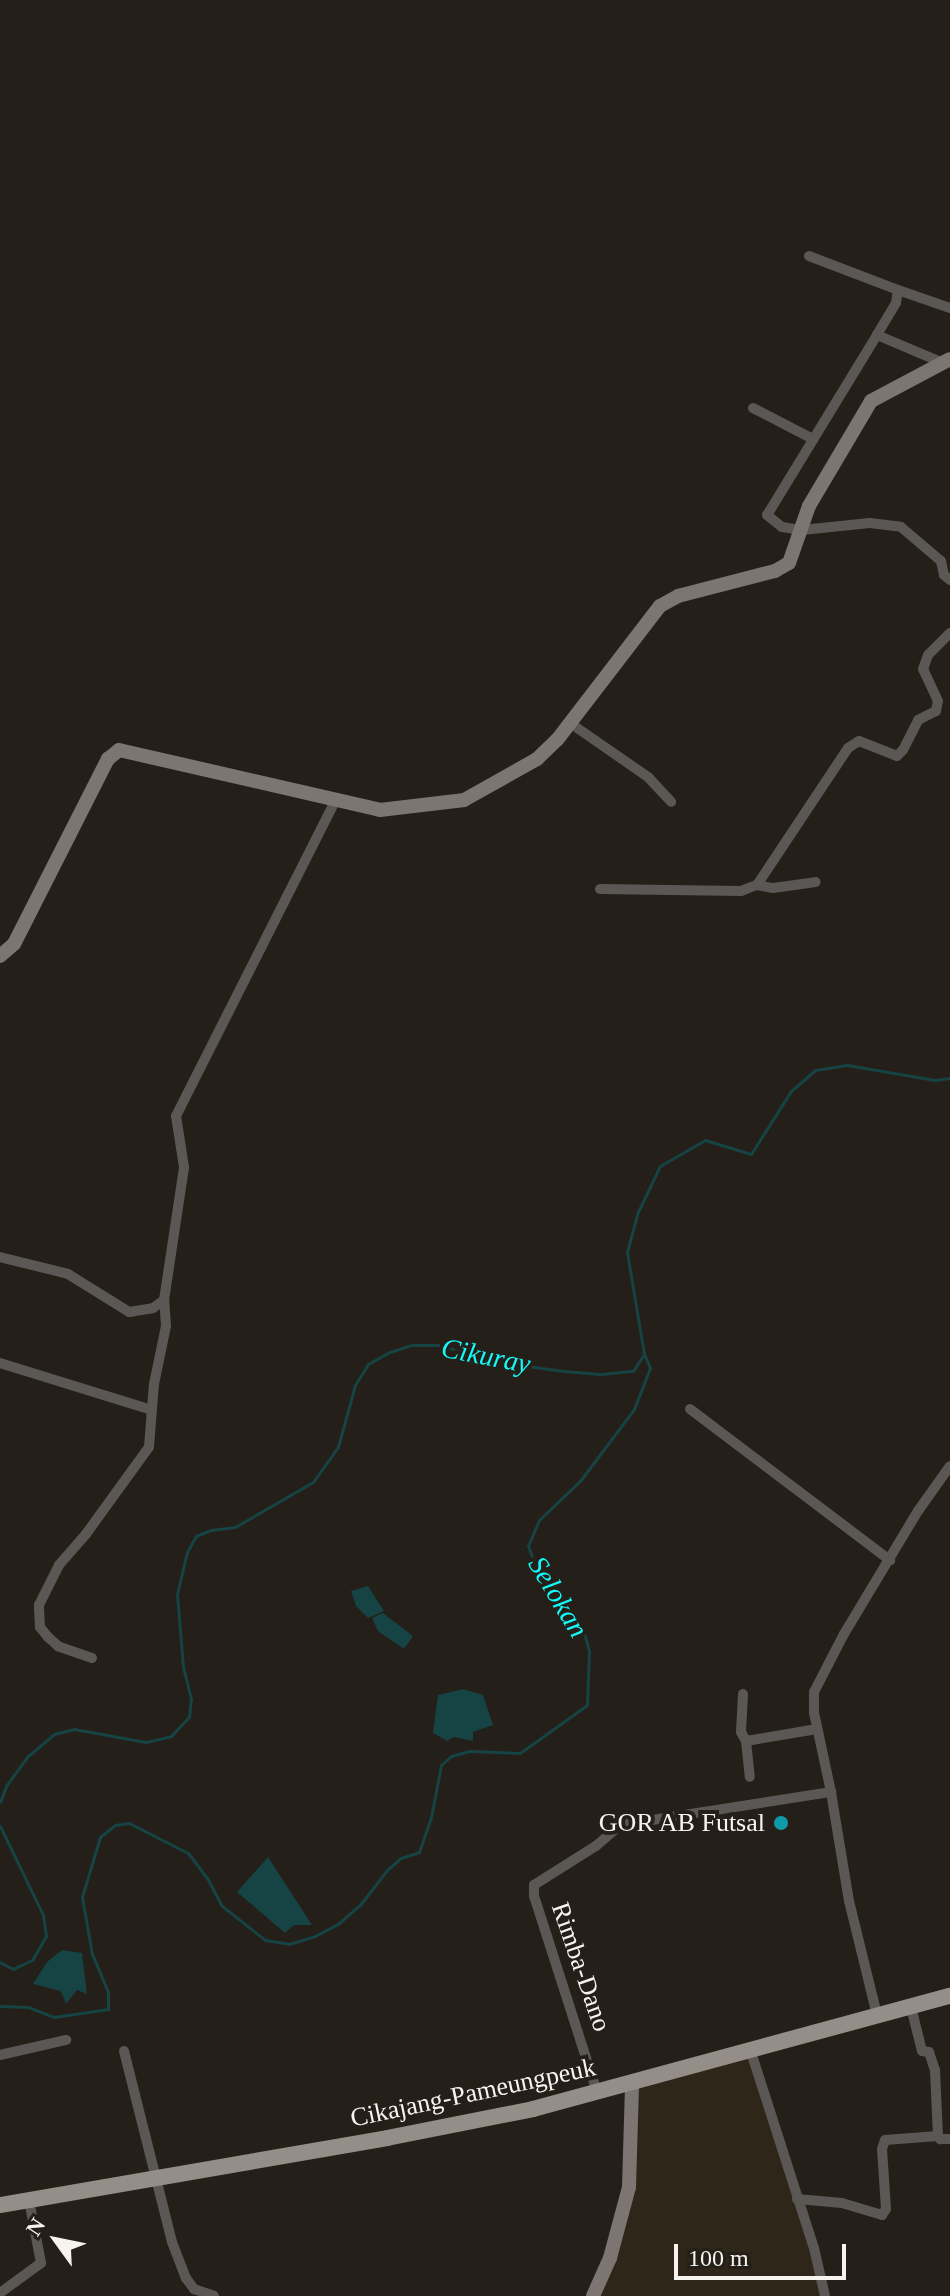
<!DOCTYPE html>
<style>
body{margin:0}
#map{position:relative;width:950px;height:2296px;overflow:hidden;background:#241f18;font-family:"Times New Roman",serif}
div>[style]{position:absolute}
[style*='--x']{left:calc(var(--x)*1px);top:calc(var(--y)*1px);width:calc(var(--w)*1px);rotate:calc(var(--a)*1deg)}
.built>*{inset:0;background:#2f261a}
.water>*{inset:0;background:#164343}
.stream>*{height:3px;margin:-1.5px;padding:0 1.5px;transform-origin:1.5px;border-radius:1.5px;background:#164343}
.street>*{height:10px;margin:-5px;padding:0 5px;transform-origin:5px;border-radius:5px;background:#5a5754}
.secondary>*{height:14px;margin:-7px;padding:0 7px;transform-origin:7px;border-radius:7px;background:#7c7571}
.primary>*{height:16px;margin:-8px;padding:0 8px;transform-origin:8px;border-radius:8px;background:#958d87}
.dots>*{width:22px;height:22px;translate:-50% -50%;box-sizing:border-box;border:4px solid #241f18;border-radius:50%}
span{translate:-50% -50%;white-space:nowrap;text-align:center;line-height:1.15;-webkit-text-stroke:8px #241f18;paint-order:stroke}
.poi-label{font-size:26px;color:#f7f4ef}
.right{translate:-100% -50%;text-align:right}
.street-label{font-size:26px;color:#f7f4ef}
.water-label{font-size:28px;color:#13fafb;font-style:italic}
.north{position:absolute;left:16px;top:2200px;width:80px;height:80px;-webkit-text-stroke:6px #241f18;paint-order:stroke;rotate:303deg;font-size:22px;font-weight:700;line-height:32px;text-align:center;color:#f7f4ef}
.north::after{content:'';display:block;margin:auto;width:28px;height:36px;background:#f7f4ef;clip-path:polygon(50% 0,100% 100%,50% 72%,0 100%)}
.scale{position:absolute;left:674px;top:2244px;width:172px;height:36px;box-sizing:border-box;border:4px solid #f7f4ef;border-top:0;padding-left:10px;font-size:24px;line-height:28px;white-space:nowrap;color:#f7f4ef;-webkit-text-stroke:6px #241f18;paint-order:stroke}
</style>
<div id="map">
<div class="built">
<div style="clip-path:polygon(751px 2052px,825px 2296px,594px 2296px,629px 2187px,632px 2083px)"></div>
</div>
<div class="water">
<div style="clip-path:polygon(368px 1586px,384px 1611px,368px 1618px,356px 1606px,351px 1591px)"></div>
<div style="clip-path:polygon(383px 1613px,413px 1636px,404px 1649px,378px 1631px,372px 1618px)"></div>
<div style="clip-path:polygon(463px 1689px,483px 1695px,493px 1725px,473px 1732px,473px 1741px,454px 1737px,447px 1741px,433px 1733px,438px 1695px)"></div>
<div style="clip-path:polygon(268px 1857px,312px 1925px,294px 1925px,285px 1933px,237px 1892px)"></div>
<div style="clip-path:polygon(62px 1950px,82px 1953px,87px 1994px,77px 1990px,66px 2004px,61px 1991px,33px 1984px,47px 1962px)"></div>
</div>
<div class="stream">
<div style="--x:0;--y:1802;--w:17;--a:-69"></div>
<div style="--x:6;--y:1786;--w:37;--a:-54"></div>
<div style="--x:28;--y:1756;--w:34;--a:-40"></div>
<div style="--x:54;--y:1734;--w:21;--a:-14"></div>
<div style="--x:74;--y:1729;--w:73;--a:10.2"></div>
<div style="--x:146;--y:1742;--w:26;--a:-13"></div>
<div style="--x:171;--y:1736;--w:26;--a:-47"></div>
<div style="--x:189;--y:1717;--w:18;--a:-84"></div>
<div style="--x:191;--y:1699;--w:33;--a:-104"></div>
<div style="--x:183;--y:1667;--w:73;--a:-94.7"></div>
<div style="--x:177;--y:1594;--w:43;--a:-76.6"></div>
<div style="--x:187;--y:1552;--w:18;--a:-61"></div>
<div style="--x:196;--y:1536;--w:16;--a:-22"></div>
<div style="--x:211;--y:1530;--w:24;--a:-7"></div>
<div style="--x:235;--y:1527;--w:90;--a:-30"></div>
<div style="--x:313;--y:1482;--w:43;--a:-54.5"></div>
<div style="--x:338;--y:1447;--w:64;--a:-74.7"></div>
<div style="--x:355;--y:1385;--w:25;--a:-58"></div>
<div style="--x:368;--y:1364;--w:25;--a:-29"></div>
<div style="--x:390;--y:1352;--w:23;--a:-18"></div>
<div style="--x:412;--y:1345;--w:25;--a:0"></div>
<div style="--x:437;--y:1345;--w:77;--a:14.2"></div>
<div style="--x:512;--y:1364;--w:52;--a:7.7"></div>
<div style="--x:564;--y:1371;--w:38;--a:5"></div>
<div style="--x:602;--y:1374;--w:31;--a:-6"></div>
<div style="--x:633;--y:1371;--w:20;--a:-57"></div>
<div style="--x:644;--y:1354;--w:103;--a:-99.5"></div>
<div style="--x:627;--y:1252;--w:39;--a:-75"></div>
<div style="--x:637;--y:1214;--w:53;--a:-64.4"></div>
<div style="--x:660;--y:1166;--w:52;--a:-30"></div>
<div style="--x:705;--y:1140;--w:48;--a:16.9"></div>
<div style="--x:751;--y:1154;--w:75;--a:-57.6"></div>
<div style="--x:791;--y:1091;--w:32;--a:-41"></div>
<div style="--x:815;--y:1070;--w:32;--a:-9"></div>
<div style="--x:847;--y:1065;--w:89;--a:9.7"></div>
<div style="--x:935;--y:1080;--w:15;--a:-8"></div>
<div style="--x:0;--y:1826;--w:99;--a:64.2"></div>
<div style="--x:43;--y:1915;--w:21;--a:82"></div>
<div style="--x:46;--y:1936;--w:28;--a:120"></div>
<div style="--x:32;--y:1960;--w:21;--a:155"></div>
<div style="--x:13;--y:1969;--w:15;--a:-152"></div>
<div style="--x:0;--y:2006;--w:28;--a:2"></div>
<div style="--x:28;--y:2007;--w:28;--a:21"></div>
<div style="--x:54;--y:2017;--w:55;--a:-8.4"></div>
<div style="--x:108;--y:2009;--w:17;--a:-90"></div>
<div style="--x:108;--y:1992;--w:41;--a:-112.8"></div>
<div style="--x:92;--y:1954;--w:58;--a:-100"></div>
<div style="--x:82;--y:1897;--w:63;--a:-73.3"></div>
<div style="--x:100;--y:1837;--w:19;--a:-39"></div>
<div style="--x:115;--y:1825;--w:14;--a:-8"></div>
<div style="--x:129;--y:1823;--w:66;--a:27"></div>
<div style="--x:188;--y:1853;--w:31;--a:53"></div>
<div style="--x:207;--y:1878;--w:32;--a:62"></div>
<div style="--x:222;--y:1906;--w:55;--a:38.3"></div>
<div style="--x:265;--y:1940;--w:24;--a:9"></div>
<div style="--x:289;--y:1944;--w:27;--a:-17"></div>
<div style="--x:315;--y:1936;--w:27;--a:-28"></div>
<div style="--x:339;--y:1923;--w:28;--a:-41"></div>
<div style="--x:360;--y:1905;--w:44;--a:-52.4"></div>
<div style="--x:387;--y:1870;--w:18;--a:-41"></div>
<div style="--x:401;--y:1858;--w:19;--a:-18"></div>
<div style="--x:419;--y:1852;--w:37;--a:-71"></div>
<div style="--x:431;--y:1817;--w:53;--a:-79.1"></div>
<div style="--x:441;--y:1765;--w:13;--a:-42"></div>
<div style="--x:451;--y:1756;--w:20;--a:-15"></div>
<div style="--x:470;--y:1751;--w:50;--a:2.3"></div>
<div style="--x:520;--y:1753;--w:82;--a:-35.6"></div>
<div style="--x:587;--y:1705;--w:54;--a:-87.9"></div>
<div style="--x:589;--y:1651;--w:24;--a:-105"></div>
<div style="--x:583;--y:1628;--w:79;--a:-127.3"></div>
<div style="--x:535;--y:1565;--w:20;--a:-110"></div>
<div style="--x:528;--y:1546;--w:28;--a:-67"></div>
<div style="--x:539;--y:1520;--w:57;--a:-43.6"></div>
<div style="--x:580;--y:1481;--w:90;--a:-53.1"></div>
<div style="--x:634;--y:1409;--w:44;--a:-68.7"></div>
<div style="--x:650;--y:1368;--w:15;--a:-113"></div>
</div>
<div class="street">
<div style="--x:809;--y:256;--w:95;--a:20.9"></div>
<div style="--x:898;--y:290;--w:13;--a:99"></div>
<div style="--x:896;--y:303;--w:37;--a:121"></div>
<div style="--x:877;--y:335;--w:69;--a:22.9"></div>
<div style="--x:898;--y:290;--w:55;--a:19.1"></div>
<div style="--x:877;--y:335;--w:211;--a:121.4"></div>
<div style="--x:767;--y:515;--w:19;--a:39"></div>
<div style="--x:782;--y:527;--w:20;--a:9"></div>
<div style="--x:802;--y:530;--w:68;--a:-5.9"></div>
<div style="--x:870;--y:523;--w:31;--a:7"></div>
<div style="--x:901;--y:527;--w:52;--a:40.4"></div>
<div style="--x:941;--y:561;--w:14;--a:78"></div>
<div style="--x:944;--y:575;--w:8;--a:40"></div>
<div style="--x:753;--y:408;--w:68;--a:27.3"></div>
<div style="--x:570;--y:723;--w:95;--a:34.7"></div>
<div style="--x:648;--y:777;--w:34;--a:47"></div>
<div style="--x:757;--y:885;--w:16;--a:11"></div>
<div style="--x:773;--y:888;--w:43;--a:-7.9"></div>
<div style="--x:600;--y:889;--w:141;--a:0.8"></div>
<div style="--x:741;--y:891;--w:17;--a:-21"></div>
<div style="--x:757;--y:885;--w:164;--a:-56.4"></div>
<div style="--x:848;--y:748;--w:13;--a:-32"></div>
<div style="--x:859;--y:741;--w:41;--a:21.5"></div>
<div style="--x:897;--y:756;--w:8;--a:-45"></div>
<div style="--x:903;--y:750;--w:34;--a:-63"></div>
<div style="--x:918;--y:720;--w:20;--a:-27"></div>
<div style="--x:936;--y:711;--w:10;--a:-79"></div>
<div style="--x:938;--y:701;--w:35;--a:-115"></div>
<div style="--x:923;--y:669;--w:15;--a:-70"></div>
<div style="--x:928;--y:655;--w:31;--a:-45"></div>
<div style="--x:0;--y:1257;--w:70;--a:14"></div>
<div style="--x:68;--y:1274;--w:72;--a:31.9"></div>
<div style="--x:129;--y:1312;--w:24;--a:-9"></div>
<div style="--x:153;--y:1308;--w:14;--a:-36"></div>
<div style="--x:0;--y:1363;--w:159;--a:17.2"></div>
<div style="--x:690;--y:1409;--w:251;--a:37.1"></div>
<div style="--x:92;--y:1658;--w:36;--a:-161"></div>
<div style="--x:58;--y:1646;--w:13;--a:-138"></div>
<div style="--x:48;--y:1637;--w:13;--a:-129"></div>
<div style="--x:40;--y:1627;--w:22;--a:-93"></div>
<div style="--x:39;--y:1605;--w:45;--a:-63.4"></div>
<div style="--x:59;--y:1565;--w:41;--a:-48.9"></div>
<div style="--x:86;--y:1534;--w:107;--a:-54.1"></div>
<div style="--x:149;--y:1447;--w:63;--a:-85.5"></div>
<div style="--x:154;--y:1384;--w:59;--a:-78.3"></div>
<div style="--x:166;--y:1326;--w:26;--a:-94"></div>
<div style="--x:164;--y:1300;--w:134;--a:-81.4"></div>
<div style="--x:184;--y:1167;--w:52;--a:-98.9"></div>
<div style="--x:176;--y:1116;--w:353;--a:-63.2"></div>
<div style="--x:743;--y:1694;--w:38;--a:93"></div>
<div style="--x:741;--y:1732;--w:10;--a:61"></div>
<div style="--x:746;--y:1741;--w:72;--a:-9.6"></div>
<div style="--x:746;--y:1741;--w:36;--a:84"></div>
<div style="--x:911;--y:2007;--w:45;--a:76"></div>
<div style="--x:922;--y:2051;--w:7;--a:8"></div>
<div style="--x:929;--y:2052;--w:19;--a:72"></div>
<div style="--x:935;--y:2070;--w:66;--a:87.4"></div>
<div style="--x:877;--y:2015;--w:117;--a:-103.8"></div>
<div style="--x:849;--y:1901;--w:110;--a:-99.4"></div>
<div style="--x:831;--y:1792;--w:81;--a:-102.1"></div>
<div style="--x:814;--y:1713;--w:21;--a:-90"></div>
<div style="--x:814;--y:1692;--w:65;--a:-62.7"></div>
<div style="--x:844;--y:1634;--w:144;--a:-59"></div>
<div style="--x:918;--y:1511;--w:55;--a:-54.6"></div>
<div style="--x:124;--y:2051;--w:197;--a:75.9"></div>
<div style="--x:172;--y:2242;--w:39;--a:69"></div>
<div style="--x:186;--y:2278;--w:14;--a:54"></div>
<div style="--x:194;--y:2289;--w:21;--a:19"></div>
<div style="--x:751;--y:2052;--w:206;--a:72.2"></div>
<div style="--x:814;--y:2248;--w:49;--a:77.1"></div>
<div style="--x:0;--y:2055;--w:68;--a:-12.8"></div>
<div style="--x:597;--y:2092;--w:206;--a:-107.8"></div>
<div style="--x:534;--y:1896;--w:11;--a:-90"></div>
<div style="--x:534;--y:1885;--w:73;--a:-32.2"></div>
<div style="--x:596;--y:1846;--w:32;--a:-41"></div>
<div style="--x:620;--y:1825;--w:214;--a:-8.9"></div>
<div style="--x:797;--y:2199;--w:45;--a:5.1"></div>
<div style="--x:842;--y:2203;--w:42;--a:16.7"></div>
<div style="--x:882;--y:2215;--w:7;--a:-56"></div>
<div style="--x:886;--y:2209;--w:60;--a:-93.8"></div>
<div style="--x:882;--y:2149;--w:9;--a:-72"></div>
<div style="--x:885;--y:2140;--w:53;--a:-4.3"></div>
<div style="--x:938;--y:2136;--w:4;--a:56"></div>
<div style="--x:940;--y:2139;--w:10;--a:0"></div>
<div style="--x:0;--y:2293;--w:51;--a:-36.2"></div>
<div style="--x:41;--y:2263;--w:64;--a:-100.8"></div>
</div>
<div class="secondary">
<div style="--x:0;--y:956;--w:18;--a:-41"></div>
<div style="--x:14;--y:944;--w:208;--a:-63.1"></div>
<div style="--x:108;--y:759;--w:14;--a:-39"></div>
<div style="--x:119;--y:750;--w:268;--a:12.9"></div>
<div style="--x:380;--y:810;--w:85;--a:-6.8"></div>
<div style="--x:464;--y:800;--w:84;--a:-29.3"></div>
<div style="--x:537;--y:759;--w:28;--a:-44"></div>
<div style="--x:557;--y:740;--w:169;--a:-52.5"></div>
<div style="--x:660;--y:606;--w:21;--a:-29"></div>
<div style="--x:678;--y:596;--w:100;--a:-14.5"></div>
<div style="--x:775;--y:571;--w:16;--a:-30"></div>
<div style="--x:789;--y:563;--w:60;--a:-70.7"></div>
<div style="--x:809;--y:506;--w:122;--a:-59.4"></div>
<div style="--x:871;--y:401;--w:89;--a:-28"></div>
<div style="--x:593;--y:2296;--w:42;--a:-65.9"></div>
<div style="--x:610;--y:2258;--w:73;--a:-75"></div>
<div style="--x:629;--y:2187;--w:104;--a:-88.3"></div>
</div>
<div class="primary">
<div style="--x:0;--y:2205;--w:393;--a:-9.8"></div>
<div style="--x:387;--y:2138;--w:149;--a:-11.2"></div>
<div style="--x:533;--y:2109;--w:432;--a:-15.2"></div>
</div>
<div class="dots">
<div style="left:781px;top:1823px;background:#0f9aa8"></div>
</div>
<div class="poi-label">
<span class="right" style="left:765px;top:1823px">GOR AB Futsal</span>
</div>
<div class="street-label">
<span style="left:581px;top:1967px;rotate:71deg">Rimba-Dano</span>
<span style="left:473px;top:2093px;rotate:-12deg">Cikajang-Pameungpeuk</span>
</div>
<div class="water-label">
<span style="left:486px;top:1356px;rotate:11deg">Cikuray</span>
<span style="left:558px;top:1597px;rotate:59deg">Selokan</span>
</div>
<div class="north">N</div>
<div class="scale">100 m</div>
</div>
